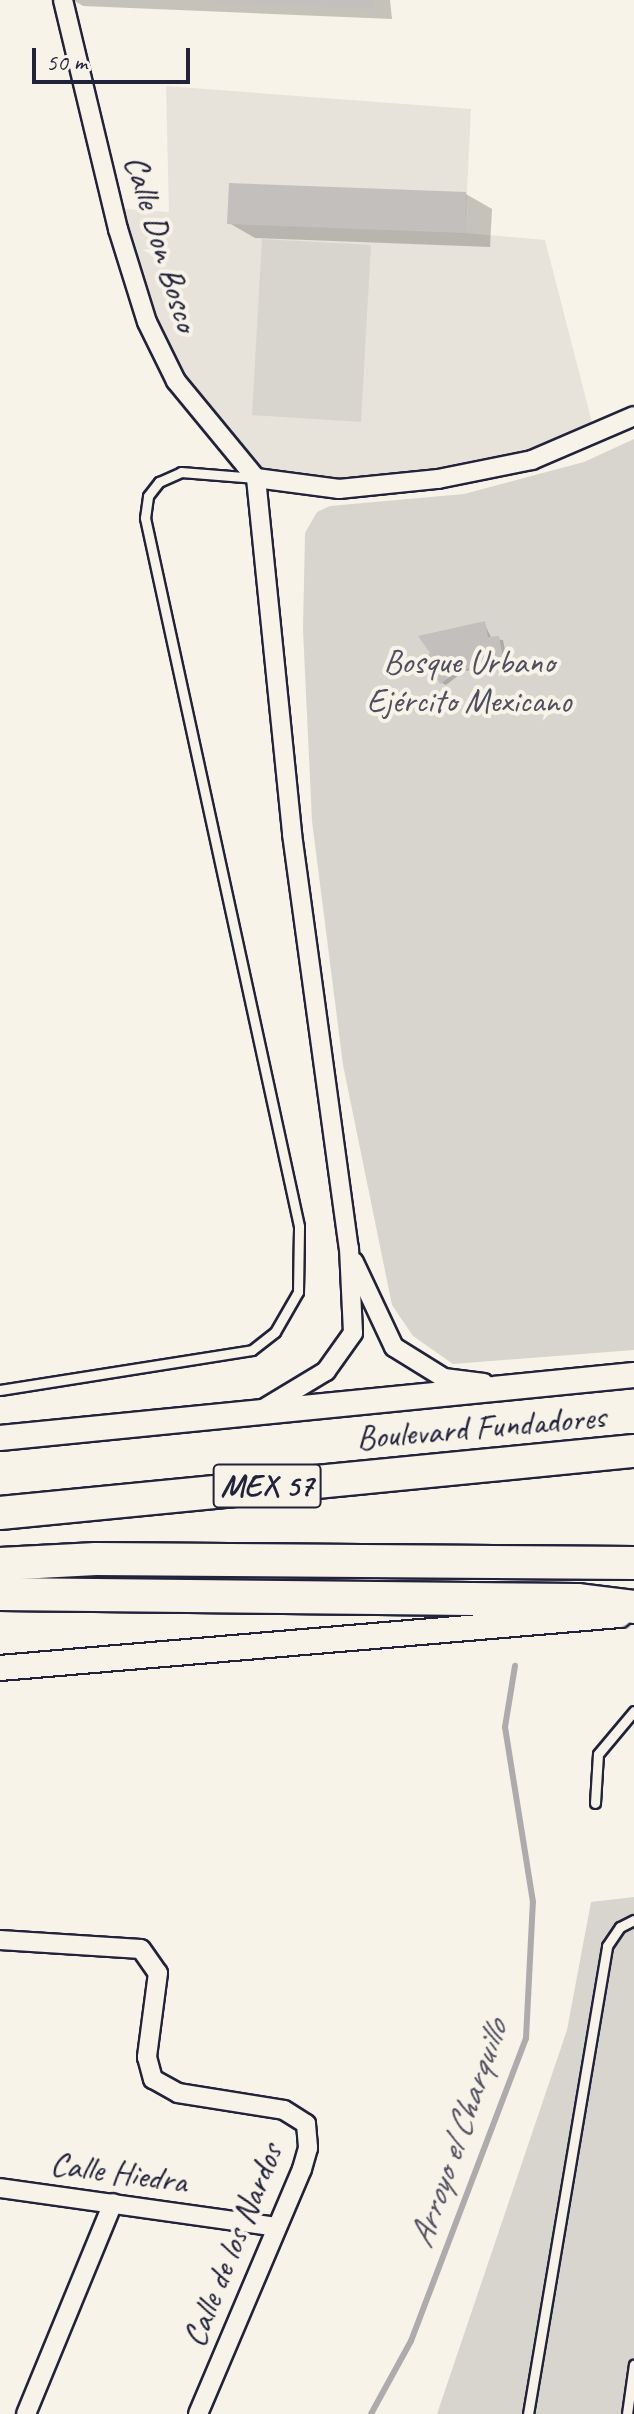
<!DOCTYPE html>
<meta charset="utf-8">
<style>
body{margin:0}
#map{position:relative;width:634px;height:2414px;overflow:hidden;background:#f7f3e8;font-family:Caveat,sans-serif}
div>[style]{position:absolute}
[style*='--x']{left:calc(var(--x)*1px);top:calc(var(--y)*1px);width:calc(var(--w)*1px);rotate:calc(var(--a)*1deg)}
.built>*{inset:0;background:#e7e3db}
.green>*{inset:0;background:#d8d5cf}
.shadow>*{inset:0;background:#0003}
.stream>*{height:6px;margin:-3px;padding:0 3px;transform-origin:3px;border-radius:3px;background:#aeabad}
.building>*{inset:0;background:#c2bfbd}
.roads{filter:drop-shadow(2px 0 #22223b) drop-shadow(-2px 0 #22223b) drop-shadow(0 2px #22223b) drop-shadow(0 -2px #22223b)}
.lane>*{height:9px;margin:-4.5px;padding:0 4.5px;transform-origin:4.5px;border-radius:4.5px;background:#f7f3e8}
.street>*{height:18px;margin:-9px;padding:0 9px;transform-origin:9px;border-radius:9px;background:#f7f3e8}
.secondary>*{height:24px;margin:-12px;padding:0 12px;transform-origin:12px;border-radius:12px;background:#f7f3e8}
.highway>*{height:32px;margin:-16px;padding:0 16px;transform-origin:16px;border-radius:16px;background:#f7f3e8}
span{translate:-50% -50%;white-space:nowrap;text-align:center;line-height:1.15;-webkit-text-stroke:8px #f7f3e8;paint-order:stroke}
.shield-label span{padding:2px 6px;background:#f7f3e8;border:2px solid;border-radius:6px;-webkit-text-stroke-width:0}
.shield-label{font-size:32px;color:#22223b;font-weight:700}
.street-label{font-size:34px;color:#22223b}
.park-label{font-size:34px;color:#504f60}
.water-label{font-size:36px;color:#535263;font-style:italic}
.scale{position:absolute;left:32px;top:48px;width:158px;height:36px;box-sizing:border-box;border:4px solid #22223b;border-top:0;padding-left:10px;font-size:24px;line-height:28px;white-space:nowrap;color:#22223b;-webkit-text-stroke:6px #f7f3e8;paint-order:stroke}
</style>
<div id="map">
<div class="built">
<div style="clip-path:polygon(166px 86px,471px 109px,465px 233px,545px 240px,595px 434px,532px 460px,378px 486px,256px 478px,176px 381px,113px 208px,169px 212px)"></div>
</div>
<div class="green">
<div style="clip-path:polygon(262px 239px,371px 245px,361px 422px,252px 415px)"></div>
<div style="clip-path:polygon(634px 439px,634px 1350px,453px 1364px,413px 1336px,392px 1305px,343px 1065px,312px 821px,303px 630px,305px 533px,317px 512px,330px 506px,464px 494px,584px 462px)"></div>
<div style="clip-path:polygon(634px 1897px,634px 2414px,437px 2414px,567px 2030px,591px 1902px)"></div>
</div>
<div class="shadow">
<div style="clip-path:polygon(73px 0,390px 0,392px 19px,83px 6px)"></div>
<div style="clip-path:polygon(466px 194px,492px 209px,490px 247px,255px 238px,229px 223px)"></div>
<div style="clip-path:polygon(484px 623px,492px 639px,503px 640px,508px 666px,464px 671px,446px 685px,442px 683px)"></div>
</div>
<div class="stream">
<div style="--x:371;--y:2414;--w:83;--a:-61.3"></div>
<div style="--x:411;--y:2341;--w:324;--a:-69.2"></div>
<div style="--x:526;--y:2038;--w:136;--a:-87.1"></div>
<div style="--x:533;--y:1902;--w:177;--a:-99.1"></div>
<div style="--x:505;--y:1727;--w:62;--a:-80.7"></div>
</div>
<div class="building">
<div style="clip-path:polygon(215px 0,373px 0,373px 9px,215px 3px)"></div>
<div style="clip-path:polygon(229px 183px,466px 192px,465px 233px,227px 224px)"></div>
<div style="clip-path:polygon(485px 621px,488px 637px,499px 636px,504px 664px,459px 670px,440px 684px,425px 657px,430px 653px,418px 636px)"></div>
</div>
<div class="roads">
<div class="lane">
<div style="--x:0;--y:1390;--w:255;--a:-9"></div>
<div style="--x:252;--y:1350;--w:29;--a:-38"></div>
<div style="--x:275;--y:1332;--w:46;--a:-60.1"></div>
<div style="--x:298;--y:1292;--w:66;--a:-89.1"></div>
<div style="--x:299;--y:1226;--w:725;--a:-102.27"></div>
<div style="--x:145;--y:518;--w:22;--a:-82"></div>
<div style="--x:148;--y:496;--w:18;--a:-52"></div>
<div style="--x:159;--y:482;--w:24;--a:-24"></div>
<div style="--x:181;--y:472;--w:75;--a:4.6"></div>
<div style="--x:595;--y:1803;--w:49;--a:-86.5"></div>
<div style="--x:598;--y:1754;--w:56;--a:-50.1"></div>
<div style="--x:528;--y:2414;--w:475;--a:-80.4"></div>
<div style="--x:607;--y:1946;--w:23;--a:-56"></div>
<div style="--x:620;--y:1927;--w:16;--a:-27"></div>
<div style="--x:627;--y:2414;--w:50;--a:-82"></div>
</div>
<div class="street">
<div style="--x:63;--y:0;--w:236;--a:76.5"></div>
<div style="--x:118;--y:229;--w:97;--a:72.7"></div>
<div style="--x:147;--y:322;--w:66;--a:63.8"></div>
<div style="--x:176;--y:381;--w:126;--a:50.5"></div>
<div style="--x:256;--y:478;--w:358;--a:84.2"></div>
<div style="--x:292;--y:834;--w:418;--a:82.2"></div>
<div style="--x:349;--y:1248;--w:85;--a:87.3"></div>
<div style="--x:353;--y:1333;--w:47;--a:125.4"></div>
<div style="--x:326;--y:1371;--w:77;--a:148.8"></div>
<div style="--x:256;--y:478;--w:84;--a:7.5"></div>
<div style="--x:339;--y:489;--w:100;--a:-5.8"></div>
<div style="--x:438;--y:479;--w:96;--a:-11.4"></div>
<div style="--x:532;--y:460;--w:111;--a:-23.3"></div>
<div style="--x:354;--y:1262;--w:94;--a:64.8"></div>
<div style="--x:394;--y:1347;--w:59;--a:31.8"></div>
<div style="--x:444;--y:1378;--w:40;--a:7.1"></div>
<div style="--x:0;--y:1940;--w:141;--a:3.7"></div>
<div style="--x:141;--y:1949;--w:29;--a:55"></div>
<div style="--x:158;--y:1973;--w:85;--a:97.5"></div>
<div style="--x:147;--y:2057;--w:23;--a:75"></div>
<div style="--x:153;--y:2079;--w:29;--a:29"></div>
<div style="--x:178;--y:2093;--w:107;--a:9.1"></div>
<div style="--x:284;--y:2110;--w:26;--a:32"></div>
<div style="--x:306;--y:2124;--w:24;--a:85"></div>
<div style="--x:308;--y:2148;--w:22;--a:106"></div>
<div style="--x:302;--y:2169;--w:266;--a:113"></div>
<div style="--x:0;--y:2188;--w:279;--a:8"></div>
<div style="--x:26;--y:2414;--w:228;--a:-67.6"></div>
</div>
<div class="secondary">
<div style="--x:0;--y:1438;--w:637;--a:-5.67"></div>
<div style="--x:0;--y:1668;--w:622;--a:-4.89"></div>
</div>
<div class="highway">
<div style="--x:0;--y:1513;--w:637;--a:-5.59"></div>
<div style="--x:0;--y:1564;--w:96;--a:-3"></div>
<div style="--x:96;--y:1559;--w:538;--a:0.43"></div>
<div style="--x:0;--y:1594;--w:577;--a:0.6"></div>
<div style="--x:577;--y:1600;--w:57;--a:7"></div>
</div>
</div>
<div class="shield-label">
<span style="left:267px;top:1486px">MEX 57</span>
</div>
<div class="street-label">
<span style="left:162px;top:243px;rotate:73deg">Calle Don Bosco</span>
<span style="left:481px;top:1427px;rotate:-5deg">Boulevard Fundadores</span>
<span style="left:119px;top:2172px;rotate:8deg">Calle Hiedra</span>
<span style="left:232px;top:2245px;rotate:-68deg">Calle de los Nardos</span>
</div>
<div class="park-label">
<span style="left:469px;top:681px">Bosque Urbano<br>Ejército Mexicano</span>
</div>
<div class="water-label">
<span style="left:458px;top:2134px;rotate:-71deg">Arroyo el Charquillo</span>
</div>
<div class="scale">50 m</div>
</div>
